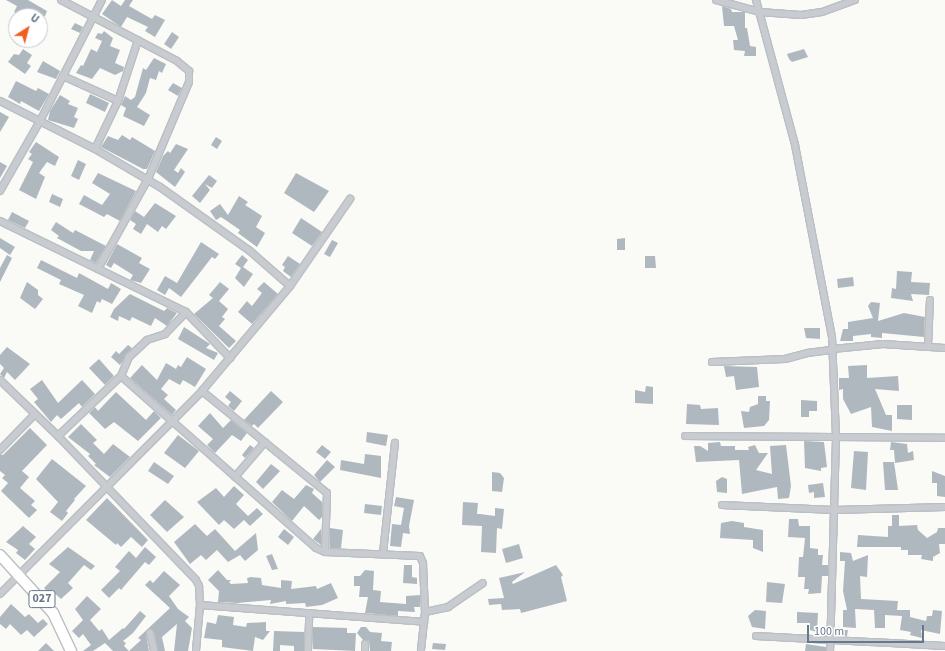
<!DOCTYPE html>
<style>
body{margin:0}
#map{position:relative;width:945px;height:651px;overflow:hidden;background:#fafaf7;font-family:"Source Sans 3",sans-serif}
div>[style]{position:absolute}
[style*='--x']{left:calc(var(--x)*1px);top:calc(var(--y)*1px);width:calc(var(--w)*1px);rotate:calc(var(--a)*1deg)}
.building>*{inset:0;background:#b0b8bf}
.roads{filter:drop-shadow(1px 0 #babfc3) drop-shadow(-1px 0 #babfc3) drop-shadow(0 1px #babfc3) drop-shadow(0 -1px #babfc3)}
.minor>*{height:6px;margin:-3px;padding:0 3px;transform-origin:3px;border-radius:3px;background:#c8cbd0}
.primary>*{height:10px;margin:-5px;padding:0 5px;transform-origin:5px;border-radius:5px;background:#fff}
span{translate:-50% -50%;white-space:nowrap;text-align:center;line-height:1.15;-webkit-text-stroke:4px #fff;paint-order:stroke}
.shield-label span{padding:1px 3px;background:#fff;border:1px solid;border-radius:3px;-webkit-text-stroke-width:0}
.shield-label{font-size:12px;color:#66788b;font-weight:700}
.north{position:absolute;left:8px;top:8px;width:40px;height:40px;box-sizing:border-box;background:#fff;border:1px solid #c2c9d1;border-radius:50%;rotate:36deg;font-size:11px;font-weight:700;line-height:16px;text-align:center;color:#66788b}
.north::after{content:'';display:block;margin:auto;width:14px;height:18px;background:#f15f20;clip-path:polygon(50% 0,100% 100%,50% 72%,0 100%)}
.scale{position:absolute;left:807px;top:625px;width:117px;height:18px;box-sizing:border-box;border:2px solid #66788b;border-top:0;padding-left:5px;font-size:12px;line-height:14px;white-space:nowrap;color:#66788b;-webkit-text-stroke:3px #fff;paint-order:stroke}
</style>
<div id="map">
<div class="building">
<div style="clip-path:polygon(6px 0,28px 0,47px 11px,45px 16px,21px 16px,14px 12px,17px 6px)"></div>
<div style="clip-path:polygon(112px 0,121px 6px,125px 0,133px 0,129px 6px,152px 19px,155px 15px,165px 20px,155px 37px,145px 31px,148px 27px,127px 17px,121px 27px,102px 14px)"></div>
<div style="clip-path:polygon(722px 6px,731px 9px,732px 12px,745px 12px,745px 28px,747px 28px,750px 46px,756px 47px,756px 56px,744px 56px,745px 51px,734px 50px,733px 40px,738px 40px,734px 26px,724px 26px)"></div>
<div style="clip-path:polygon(75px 23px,83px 27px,80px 33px,71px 29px)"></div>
<div style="clip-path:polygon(104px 31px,113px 38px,110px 46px,120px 50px,115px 63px,124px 67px,123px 71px,115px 75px,100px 68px,92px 79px,76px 73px,81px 65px,83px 66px,91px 49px,97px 52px,102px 41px,95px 38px,98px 33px,102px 34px)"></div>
<div style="clip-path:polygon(172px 32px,179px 37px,171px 49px,164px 44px)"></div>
<div style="clip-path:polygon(23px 49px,32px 55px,27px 63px,31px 66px,25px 74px,8px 62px,14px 54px,19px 55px)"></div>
<div style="clip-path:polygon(804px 49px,808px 57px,792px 62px,789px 59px,787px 54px)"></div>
<div style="clip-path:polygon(154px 58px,166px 64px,162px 73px,159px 71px,156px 80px,150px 78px,146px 93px,137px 107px,150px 115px,144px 126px,123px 116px,126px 108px,121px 105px,125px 96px,131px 100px,135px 97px,143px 68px,146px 70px)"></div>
<div style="clip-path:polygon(43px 61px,60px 71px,56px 79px,37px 72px)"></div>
<div style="clip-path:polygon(16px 81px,36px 91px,38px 88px,49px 94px,39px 111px,21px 101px,20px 104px,8px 97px)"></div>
<div style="clip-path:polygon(173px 83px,182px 88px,178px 96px,168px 90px)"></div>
<div style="clip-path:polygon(90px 94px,109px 103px,105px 112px,86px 103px)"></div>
<div style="clip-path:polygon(60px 95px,70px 101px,68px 104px,78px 108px,74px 117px,78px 119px,74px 128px,48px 120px,50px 111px)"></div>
<div style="clip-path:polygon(0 112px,9px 117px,0 132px)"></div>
<div style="clip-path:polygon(122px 135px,130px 140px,132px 137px,155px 151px,147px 169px,143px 169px,101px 147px,108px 136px,118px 140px)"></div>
<div style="clip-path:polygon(216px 137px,222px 141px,217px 149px,211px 145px)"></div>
<div style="clip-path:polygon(36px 142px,59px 157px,55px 166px,47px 162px,39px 173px,45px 177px,36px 199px,19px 190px,33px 162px,28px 159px,32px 154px,29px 152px)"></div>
<div style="clip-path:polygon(176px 144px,188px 149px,174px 170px,178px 173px,181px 168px,185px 172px,175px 187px,156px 172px,163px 156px,168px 151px,170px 153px)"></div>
<div style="clip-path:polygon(78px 160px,86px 164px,79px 180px,71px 176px)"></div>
<div style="clip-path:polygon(0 162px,7px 166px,0 178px)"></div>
<div style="clip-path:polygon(98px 173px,136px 191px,120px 221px,107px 214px,104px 217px,79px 204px,84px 195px,102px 205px,110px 194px,92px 183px)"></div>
<div style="clip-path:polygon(296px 173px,329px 191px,314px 212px,284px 193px)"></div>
<div style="clip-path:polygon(209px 175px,217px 181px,212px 188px,205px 184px,210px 190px,200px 203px,192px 196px)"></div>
<div style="clip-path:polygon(52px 194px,63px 199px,60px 207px,49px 202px)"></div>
<div style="clip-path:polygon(239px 196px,248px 202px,245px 205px,262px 216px,256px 227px,265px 233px,257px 247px,238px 233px,240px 230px,221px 217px,216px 220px,210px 211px,220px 204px,228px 215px)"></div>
<div style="clip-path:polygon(155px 203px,176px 216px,166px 229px,162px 226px,158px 232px,147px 224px,141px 234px,133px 229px,136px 224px,130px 220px,135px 211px,144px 217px)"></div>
<div style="clip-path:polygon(12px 212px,29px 221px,25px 228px,8px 220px)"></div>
<div style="clip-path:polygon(301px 218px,322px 232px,312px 246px,292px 233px)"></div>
<div style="clip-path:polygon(56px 222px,73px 233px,75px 230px,106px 246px,96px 263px,90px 260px,94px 251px,81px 251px,57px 238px,59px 236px,51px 230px)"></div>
<div style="clip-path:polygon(0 238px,15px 247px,10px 255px,0 248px)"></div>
<div style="clip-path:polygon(625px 238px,625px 250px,617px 250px,617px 239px)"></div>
<div style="clip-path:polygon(332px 240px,338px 243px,330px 257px,324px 254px)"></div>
<div style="clip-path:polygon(201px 242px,219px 254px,215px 259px,212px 257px,181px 297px,169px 288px,165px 295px,157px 290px,165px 276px,177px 283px)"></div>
<div style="clip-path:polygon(117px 244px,142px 258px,139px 263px,150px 269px,141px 283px,130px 280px,133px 275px,114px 263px,111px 268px,106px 265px)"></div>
<div style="clip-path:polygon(7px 255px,12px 258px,0 282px,0 268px)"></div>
<div style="clip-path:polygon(242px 255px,248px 260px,243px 267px,253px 274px,244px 287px,235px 278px,241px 268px,235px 264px)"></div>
<div style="clip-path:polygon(288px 256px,300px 264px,291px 277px,283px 271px,285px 267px,282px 265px)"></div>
<div style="clip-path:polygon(645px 256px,655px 256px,656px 268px,645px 268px)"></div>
<div style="clip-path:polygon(41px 260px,77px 278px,79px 273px,108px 289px,111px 283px,121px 289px,112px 304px,102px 299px,100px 303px,97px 301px,92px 313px,78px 306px,84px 295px,59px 284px,61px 280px,37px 268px)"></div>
<div style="clip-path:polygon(897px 271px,912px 272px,911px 282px,930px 283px,929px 295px,911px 294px,913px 301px,891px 298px,892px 288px,896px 289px)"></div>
<div style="clip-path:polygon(853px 277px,854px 286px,838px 288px,837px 279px)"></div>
<div style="clip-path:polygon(27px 282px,38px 290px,38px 295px,43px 299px,35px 309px,20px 298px)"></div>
<div style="clip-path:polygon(220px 282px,229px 289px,219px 301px,228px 309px,222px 317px,225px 319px,219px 326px,236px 341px,229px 348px,194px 314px,213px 298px,209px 295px)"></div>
<div style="clip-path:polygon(264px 282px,278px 294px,252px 324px,238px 312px,247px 301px,252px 306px,262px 293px,257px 289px)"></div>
<div style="clip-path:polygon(130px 294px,164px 311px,167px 308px,177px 313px,167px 326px,155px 318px,151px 326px,132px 317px,130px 321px,119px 316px,118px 321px,110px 317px,114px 309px)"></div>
<div style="clip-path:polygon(871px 302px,880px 303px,878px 321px,904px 313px,925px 317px,924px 337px,882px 333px,882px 338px,871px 337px,871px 334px,853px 336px,853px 341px,840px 341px,843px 329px,848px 329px,848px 322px,873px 318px,868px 306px)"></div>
<div style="clip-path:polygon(184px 327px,210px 344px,206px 348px,218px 353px,214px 360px,178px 339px)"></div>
<div style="clip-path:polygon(804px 328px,820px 328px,820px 339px,806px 338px)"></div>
<div style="clip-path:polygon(128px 345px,132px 348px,120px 365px,111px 357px,116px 351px,119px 354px)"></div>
<div style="clip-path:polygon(7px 347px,30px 364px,15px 380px,7px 372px,4px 378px,0 374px,4px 368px,0 364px,0 355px)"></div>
<div style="clip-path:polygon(187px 357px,206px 369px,195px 387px,183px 380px,180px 385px,169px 379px,161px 389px,168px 395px,164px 399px,176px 410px,172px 415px,130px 378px,142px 365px,157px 380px,166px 363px,176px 369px,178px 365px,181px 367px)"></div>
<div style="clip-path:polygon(99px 359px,114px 376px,105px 385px,89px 368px)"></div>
<div style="clip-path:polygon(867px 365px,867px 378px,898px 376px,899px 391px,875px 389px,886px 415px,892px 415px,892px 431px,872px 427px,871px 407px,851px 414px,843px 399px,843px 389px,839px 390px,839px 378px,849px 378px,848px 366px)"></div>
<div style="clip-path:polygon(724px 366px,757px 367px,759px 387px,736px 390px,734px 376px,726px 377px)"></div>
<div style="clip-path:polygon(42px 380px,58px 403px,82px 380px,95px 394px,82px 407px,79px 403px,61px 419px,57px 415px,51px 422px,34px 402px,38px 399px,30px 389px)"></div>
<div style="clip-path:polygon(646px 386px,653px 387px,653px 404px,635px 403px,635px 390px,645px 392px)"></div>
<div style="clip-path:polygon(230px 391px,242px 401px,234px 411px,228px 406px,231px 402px,225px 397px)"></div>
<div style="clip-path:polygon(271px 391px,283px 402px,258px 428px,254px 424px,252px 426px,244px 420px)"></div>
<div style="clip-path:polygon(116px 392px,146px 420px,154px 411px,161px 418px,138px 441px,114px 422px,105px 429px,89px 413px,95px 407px,98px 411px)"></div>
<div style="clip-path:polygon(758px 396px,766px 396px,766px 401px,770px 401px,769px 420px,764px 426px,744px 428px,741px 411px,749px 412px,750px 407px,758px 404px)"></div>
<div style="clip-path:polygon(801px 400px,817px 401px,817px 411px,809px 411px,809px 417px,801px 417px)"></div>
<div style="clip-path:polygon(687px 404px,700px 405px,701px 409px,718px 408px,719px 425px,686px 424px)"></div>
<div style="clip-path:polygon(897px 405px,912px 405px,912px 420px,897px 419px)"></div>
<div style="clip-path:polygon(210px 413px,223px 428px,231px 420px,247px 433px,241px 441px,232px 435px,215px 453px,207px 445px,213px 439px,198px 426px)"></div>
<div style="clip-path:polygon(81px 424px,97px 440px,93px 443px,104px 454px,113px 444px,130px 457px,110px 477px,94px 465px,96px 464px,88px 456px,90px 454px,68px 437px)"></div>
<div style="clip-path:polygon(30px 428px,47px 445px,22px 471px,29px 477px,20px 488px,35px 501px,31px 505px,37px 510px,29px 518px,1px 491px,8px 483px,2px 478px,5px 475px,0 471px,0 454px,3px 455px)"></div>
<div style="clip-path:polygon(367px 432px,388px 435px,386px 446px,366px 442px)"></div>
<div style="clip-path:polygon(178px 435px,199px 451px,185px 468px,164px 453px)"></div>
<div style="clip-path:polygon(804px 441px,824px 442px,827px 467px,821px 468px,821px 471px,805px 468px)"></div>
<div style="clip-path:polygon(720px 442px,721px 446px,735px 446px,735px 450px,749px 450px,748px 447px,755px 445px,759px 453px,768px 453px,756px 470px,772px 474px,770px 446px,786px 445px,791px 486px,789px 498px,778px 499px,777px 487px,742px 494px,739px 460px,696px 462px,694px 446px,700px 446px,708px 451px,708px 443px)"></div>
<div style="clip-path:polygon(891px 442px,907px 444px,908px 453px,913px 451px,914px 460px,895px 463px,894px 450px,890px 450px)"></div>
<div style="clip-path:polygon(250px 445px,254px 448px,245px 458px,242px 455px)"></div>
<div style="clip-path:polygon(322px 445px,331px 452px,325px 459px,316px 452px)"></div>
<div style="clip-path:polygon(854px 451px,868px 452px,866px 490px,851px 488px)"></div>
<div style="clip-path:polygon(365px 454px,381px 456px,381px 478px,340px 470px,341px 460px,364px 464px)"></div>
<div style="clip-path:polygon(52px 459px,86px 486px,74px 499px,75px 500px,66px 511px,68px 513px,62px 521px,50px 512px,58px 502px,36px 479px)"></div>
<div style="clip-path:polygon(327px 460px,335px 467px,320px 482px,314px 475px)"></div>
<div style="clip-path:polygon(154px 462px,174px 476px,168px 484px,148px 471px)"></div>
<div style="clip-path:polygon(883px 462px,894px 462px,898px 490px,885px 490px)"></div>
<div style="clip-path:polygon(271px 464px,280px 471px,263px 489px,256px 482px)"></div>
<div style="clip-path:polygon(932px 471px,945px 476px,945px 497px,937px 496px,937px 483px,932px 483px)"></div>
<div style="clip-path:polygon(492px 472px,500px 473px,504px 478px,502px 492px,492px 491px)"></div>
<div style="clip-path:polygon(722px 477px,727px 479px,727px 493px,717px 492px,716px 481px)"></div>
<div style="clip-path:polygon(823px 483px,825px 497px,814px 498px,814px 492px,809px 493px,808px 485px)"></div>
<div style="clip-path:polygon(306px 485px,314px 489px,312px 493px,322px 502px,322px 517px,319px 520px,304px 506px,292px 521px,272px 502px,282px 490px,294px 499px)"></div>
<div style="clip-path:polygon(234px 486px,244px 495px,236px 504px,248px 516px,257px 508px,263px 514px,250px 526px,244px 520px,234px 529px,224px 520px,219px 525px,197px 502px,216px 488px,224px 497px)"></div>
<div style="clip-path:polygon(396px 497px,414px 500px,409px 526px,410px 534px,403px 533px,401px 547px,390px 546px,392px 524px,401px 525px,404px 508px,394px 506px)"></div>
<div style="clip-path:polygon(107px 498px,148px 540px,142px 547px,131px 537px,121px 547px,117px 543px,116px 545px,86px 520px)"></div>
<div style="clip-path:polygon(165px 500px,184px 517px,167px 532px,150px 515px)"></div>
<div style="clip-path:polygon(463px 502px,478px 503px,477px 514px,480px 514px,495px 516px,495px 508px,504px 509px,502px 529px,497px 528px,496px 553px,481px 552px,482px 526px,462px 525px)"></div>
<div style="clip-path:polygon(365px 504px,382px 506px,381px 515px,364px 513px)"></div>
<div style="clip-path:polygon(892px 515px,899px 515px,899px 526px,917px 525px,918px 530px,927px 538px,937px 532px,938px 528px,945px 528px,945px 544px,939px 544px,940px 553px,933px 557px,933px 561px,921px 559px,922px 555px,908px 555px,908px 550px,901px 550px,901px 547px,857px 547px,858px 535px,888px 537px,888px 526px,892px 526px)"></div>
<div style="clip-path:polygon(789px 519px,798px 519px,799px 526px,810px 526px,810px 548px,818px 549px,818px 555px,823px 555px,822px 565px,828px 565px,828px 576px,822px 576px,821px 593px,808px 594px,809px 589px,804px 589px,805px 577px,798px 577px,799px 557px,803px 557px,805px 538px,788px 537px)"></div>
<div style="clip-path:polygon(732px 521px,744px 523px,744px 527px,763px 530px,763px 552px,753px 548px,753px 540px,720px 538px,721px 523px)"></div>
<div style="clip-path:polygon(195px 524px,207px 536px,215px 529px,235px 551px,256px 533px,258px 550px,245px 561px,240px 555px,228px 562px,217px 550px,206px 560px,201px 555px,190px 564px,174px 542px)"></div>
<div style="clip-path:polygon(23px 526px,36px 537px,29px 544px,35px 549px,25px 560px,16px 553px,18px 550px,6px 542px)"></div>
<div style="clip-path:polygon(330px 528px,343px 530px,341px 548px,330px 548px)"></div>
<div style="clip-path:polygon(284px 529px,294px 537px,288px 545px,278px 537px)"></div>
<div style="clip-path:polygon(321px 529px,321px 545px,313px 539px)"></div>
<div style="clip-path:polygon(519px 544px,523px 558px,506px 563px,502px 549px)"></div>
<div style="clip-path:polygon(68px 547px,95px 566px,91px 570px,84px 565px,68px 583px,73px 588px,61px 599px,51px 590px,49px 593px,44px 588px,60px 572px,49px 564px)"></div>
<div style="clip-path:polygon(145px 547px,156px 557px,149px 565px,145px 562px,121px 590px,119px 588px,109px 598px,101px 590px,120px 571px,115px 567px,129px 551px,136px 558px)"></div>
<div style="clip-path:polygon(840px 552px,851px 553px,853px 561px,868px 555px,867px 577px,860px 576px,861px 599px,898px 601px,897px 610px,910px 610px,910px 617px,926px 621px,927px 616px,932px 616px,933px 610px,942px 611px,940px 634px,921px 630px,922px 638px,910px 635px,911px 632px,900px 630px,902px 616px,885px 615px,885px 628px,875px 628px,874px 610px,855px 609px,856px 628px,843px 627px,843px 610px,847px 610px,843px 591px,845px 561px,840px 561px)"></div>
<div style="clip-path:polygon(272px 554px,278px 569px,272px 570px,266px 556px)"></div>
<div style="clip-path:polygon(404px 565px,412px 565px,412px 577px,417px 578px,417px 584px,403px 583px)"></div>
<div style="clip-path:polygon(556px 565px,563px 575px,561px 577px,567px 601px,521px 613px,520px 609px,502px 610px,501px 604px,489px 605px,488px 599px,504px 598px,499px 578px,525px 572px,512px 582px,513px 584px)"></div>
<div style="clip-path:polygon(218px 570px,227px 580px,231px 580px,229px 582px,231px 584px,248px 583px,247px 578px,251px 577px,261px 578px,262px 585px,281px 588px,281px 580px,292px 581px,291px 589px,316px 586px,317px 589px,331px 583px,338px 598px,322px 605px,306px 607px,305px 603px,286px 604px,286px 601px,270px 604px,271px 600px,238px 603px,218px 602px,219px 591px,208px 580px)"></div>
<div style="clip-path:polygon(365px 570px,374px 571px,373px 590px,381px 591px,380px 602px,406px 604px,406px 596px,420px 595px,420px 607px,414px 607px,415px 612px,398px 611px,398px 616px,365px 613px,368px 597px,359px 597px,360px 586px,354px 586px,354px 576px,360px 576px)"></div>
<div style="clip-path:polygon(164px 571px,180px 585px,169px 596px,178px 609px,189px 617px,185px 621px,192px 628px,188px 651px,174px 651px,177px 624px,162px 637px,165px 651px,158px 651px,154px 632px,149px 629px,146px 634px,149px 651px,113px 651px,105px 643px,93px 651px,83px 651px,91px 645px,83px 634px,79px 638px,72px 631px,83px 620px,75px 609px,87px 596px,101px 609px,90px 620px,99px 631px,102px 629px,109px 640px,123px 628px,124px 629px,140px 611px,146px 616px,133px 633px,123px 641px,126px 643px,124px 646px,129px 651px,141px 640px,138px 638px,170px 608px,145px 585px,150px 580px,153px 583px)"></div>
<div style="clip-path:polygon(767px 582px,785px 584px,782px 603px,766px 602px)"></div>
<div style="clip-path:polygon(11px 604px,25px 617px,29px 614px,38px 623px,43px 619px,48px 624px,34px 637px,27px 630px,21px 635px,10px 624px,6px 629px,0 624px,0 617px)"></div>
<div style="clip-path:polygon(755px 610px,766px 611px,765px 629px,752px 627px,748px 616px)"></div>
<div style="clip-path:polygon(797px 612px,818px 613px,817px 632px,810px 630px,810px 623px,797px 623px)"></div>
<div style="clip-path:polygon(218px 615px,234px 617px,233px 625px,246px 627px,247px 623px,266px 622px,266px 631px,270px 631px,263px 640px,255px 637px,253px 651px,222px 647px,222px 640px,204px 638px,207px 622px,216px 624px)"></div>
<div style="clip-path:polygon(313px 627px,347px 628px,347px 633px,356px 633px,355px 651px,313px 649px)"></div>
<div style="clip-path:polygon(361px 627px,366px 627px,370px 632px,382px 633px,381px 641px,392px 642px,391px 651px,370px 651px,369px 641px,363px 640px,357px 633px)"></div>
<div style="clip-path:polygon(839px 630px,848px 630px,847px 636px,839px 636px)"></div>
<div style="clip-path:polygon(274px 631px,304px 632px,304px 651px,294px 651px,294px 646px,280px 645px,280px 651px,273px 651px)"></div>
<div style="clip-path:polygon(46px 643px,54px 651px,38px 651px)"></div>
<div style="clip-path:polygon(433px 643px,446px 644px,445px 650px,432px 649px)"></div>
<div style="clip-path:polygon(806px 644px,826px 647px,826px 651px,805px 651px)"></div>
</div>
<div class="roads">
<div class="minor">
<div style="--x:61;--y:0;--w:131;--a:27.7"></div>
<div style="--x:177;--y:61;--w:16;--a:40"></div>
<div style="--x:189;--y:71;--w:11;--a:90"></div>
<div style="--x:189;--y:82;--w:105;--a:112.9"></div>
<div style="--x:148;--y:179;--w:103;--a:119.1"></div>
<div style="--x:716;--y:0;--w:46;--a:15.3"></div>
<div style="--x:760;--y:12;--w:41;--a:4.2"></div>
<div style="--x:801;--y:15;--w:21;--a:-8"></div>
<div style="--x:822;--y:12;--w:35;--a:-20"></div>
<div style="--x:756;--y:0;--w:150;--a:74.9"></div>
<div style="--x:795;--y:145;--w:196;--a:79.1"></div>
<div style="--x:832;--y:337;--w:101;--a:87.7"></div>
<div style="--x:836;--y:438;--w:213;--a:91.6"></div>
<div style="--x:63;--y:76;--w:60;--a:24.4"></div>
<div style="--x:118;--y:101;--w:53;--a:115.6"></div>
<div style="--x:0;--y:101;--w:106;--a:26.8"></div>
<div style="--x:95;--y:149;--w:75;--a:30.3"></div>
<div style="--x:160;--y:187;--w:110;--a:35.4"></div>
<div style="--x:250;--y:251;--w:53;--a:41.2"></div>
<div style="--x:118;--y:101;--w:64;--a:-71.8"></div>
<div style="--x:0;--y:191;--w:81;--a:-60.3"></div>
<div style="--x:40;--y:121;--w:136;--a:-62.9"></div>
<div style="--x:0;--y:221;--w:207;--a:26.1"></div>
<div style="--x:186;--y:312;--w:64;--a:46.3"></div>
<div style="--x:928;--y:345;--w:45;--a:-87.5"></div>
<div style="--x:833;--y:349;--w:50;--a:-5.7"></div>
<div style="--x:883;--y:344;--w:62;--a:3.7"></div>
<div style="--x:712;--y:362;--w:73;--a:-2.4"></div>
<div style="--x:785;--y:359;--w:23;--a:-15"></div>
<div style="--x:807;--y:353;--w:26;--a:-7"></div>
<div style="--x:121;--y:376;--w:260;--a:41.4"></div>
<div style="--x:316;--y:548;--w:10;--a:24"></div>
<div style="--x:325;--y:552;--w:95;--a:2.4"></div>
<div style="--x:420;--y:556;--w:8;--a:67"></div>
<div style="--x:423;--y:563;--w:49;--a:87.7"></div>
<div style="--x:425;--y:612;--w:39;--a:96"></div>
<div style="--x:0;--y:380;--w:81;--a:44"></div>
<div style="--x:58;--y:436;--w:199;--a:46.2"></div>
<div style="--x:196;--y:580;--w:7;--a:63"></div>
<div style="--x:199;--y:586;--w:19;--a:87"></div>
<div style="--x:200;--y:605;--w:46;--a:95"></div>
<div style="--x:202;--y:391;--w:161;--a:39.2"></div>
<div style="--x:327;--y:493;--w:59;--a:91.9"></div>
<div style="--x:58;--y:436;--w:87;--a:-43.6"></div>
<div style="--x:121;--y:376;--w:21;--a:-67"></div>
<div style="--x:129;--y:357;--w:25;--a:-43"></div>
<div style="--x:147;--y:340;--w:19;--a:-18"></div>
<div style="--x:165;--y:334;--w:30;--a:-46"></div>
<div style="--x:685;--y:436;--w:260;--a:0.4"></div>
<div style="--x:0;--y:450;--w:50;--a:-45.8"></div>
<div style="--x:235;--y:477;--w:46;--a:-49.4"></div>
<div style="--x:722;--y:505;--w:112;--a:2.6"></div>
<div style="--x:834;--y:510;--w:111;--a:-1.5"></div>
<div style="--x:383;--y:553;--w:111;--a:-83.8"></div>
<div style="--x:0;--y:594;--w:286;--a:-45.1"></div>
<div style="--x:202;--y:391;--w:137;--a:-50"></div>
<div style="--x:290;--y:286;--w:106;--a:-55.4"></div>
<div style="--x:200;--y:605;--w:225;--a:4.3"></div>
<div style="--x:425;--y:612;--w:24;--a:-12"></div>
<div style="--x:448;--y:607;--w:42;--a:-34.4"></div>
<div style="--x:150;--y:633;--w:18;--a:77"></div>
<div style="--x:756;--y:636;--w:189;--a:3"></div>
<div style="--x:308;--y:651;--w:38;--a:-88"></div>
<div style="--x:365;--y:651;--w:7;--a:-90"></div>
</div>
<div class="primary">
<div style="--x:0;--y:555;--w:79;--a:47.6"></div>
<div style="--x:53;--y:613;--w:42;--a:64.7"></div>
</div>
</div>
<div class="shield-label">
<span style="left:42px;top:599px">027</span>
</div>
<div class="north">U</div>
<div class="scale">100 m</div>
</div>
